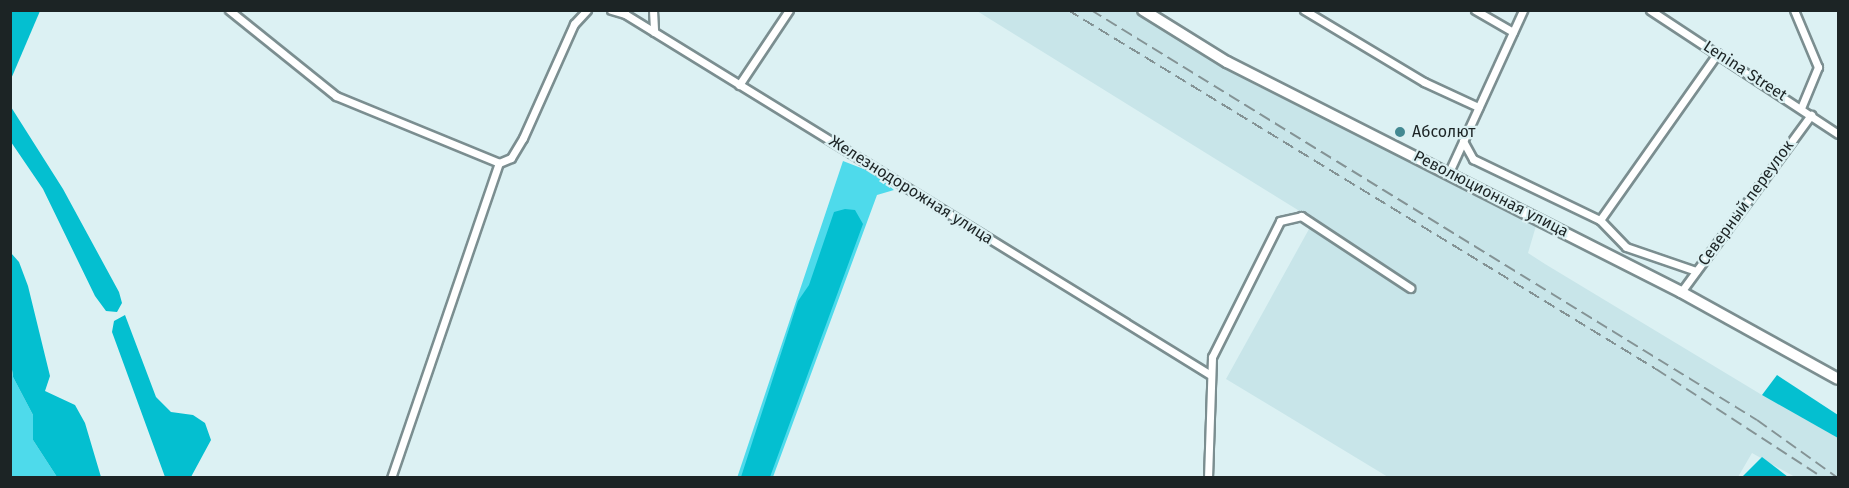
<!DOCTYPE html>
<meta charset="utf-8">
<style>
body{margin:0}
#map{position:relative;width:1849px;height:488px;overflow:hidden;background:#dcf1f3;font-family:"Fira Sans",sans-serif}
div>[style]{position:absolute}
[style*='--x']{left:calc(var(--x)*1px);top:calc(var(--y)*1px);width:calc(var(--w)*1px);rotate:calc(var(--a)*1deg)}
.built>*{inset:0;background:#c8e5e9}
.green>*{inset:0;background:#4edaeb}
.forest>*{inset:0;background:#04bfd0}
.roads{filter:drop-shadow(2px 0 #7b8e90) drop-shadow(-2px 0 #7b8e90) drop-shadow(0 2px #7b8e90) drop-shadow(0 -2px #7b8e90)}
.minor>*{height:7px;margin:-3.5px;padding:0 3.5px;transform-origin:3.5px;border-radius:3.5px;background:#fff}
.secondary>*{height:10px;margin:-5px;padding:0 5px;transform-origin:5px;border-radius:5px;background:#fff}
.rail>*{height:2px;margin-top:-1px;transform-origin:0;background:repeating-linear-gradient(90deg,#849395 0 12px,transparent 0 18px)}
.dots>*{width:16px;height:16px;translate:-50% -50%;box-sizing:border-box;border:3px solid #dcf1f3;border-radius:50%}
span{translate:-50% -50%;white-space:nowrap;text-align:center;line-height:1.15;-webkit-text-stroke:4.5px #dcf1f3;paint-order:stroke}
.street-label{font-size:16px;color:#1c2425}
.poi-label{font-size:16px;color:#1c2425}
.left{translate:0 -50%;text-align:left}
.frame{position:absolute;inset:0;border:12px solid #1c2425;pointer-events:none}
</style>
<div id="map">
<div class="built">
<div style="clip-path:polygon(977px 11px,1134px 11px,1257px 86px,1368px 135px,1536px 226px,1528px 253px,1545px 264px,1762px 395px,1838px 431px,1838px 477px,1795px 477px,1752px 453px,1738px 477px,1388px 477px,1226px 379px,1314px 220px)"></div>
</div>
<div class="green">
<div style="clip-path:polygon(843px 161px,874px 173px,894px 190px,877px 195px,773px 477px,737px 478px)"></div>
<div style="clip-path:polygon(10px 362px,13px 377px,33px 415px,33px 440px,57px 477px,11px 477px)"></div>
</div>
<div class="forest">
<div style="clip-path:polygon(11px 10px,40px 11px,11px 79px,10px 11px)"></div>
<div style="clip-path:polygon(11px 107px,63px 189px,119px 292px,122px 303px,117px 312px,106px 311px,95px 296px,43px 189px,11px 142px)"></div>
<div style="clip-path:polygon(845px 209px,855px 210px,863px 224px,770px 477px,741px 477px,798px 301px,809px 285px,834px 212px)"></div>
<div style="clip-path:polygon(11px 253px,19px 262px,28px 286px,50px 376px,45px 391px,75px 405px,85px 423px,101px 477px,57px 477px,33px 440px,33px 415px,13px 377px,11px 362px)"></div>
<div style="clip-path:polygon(125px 315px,156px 397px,171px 412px,193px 415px,205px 423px,211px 440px,191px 477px,165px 477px,112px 332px,114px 321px)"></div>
<div style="clip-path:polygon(1777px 375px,1838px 415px,1838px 438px,1762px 395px)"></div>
<div style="clip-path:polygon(1762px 457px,1788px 477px,1742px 477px)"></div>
</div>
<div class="roads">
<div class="minor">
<div style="--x:229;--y:10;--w:137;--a:38.8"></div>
<div style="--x:336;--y:96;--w:176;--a:22.3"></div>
<div style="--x:499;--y:163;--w:13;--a:-23"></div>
<div style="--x:511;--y:158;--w:23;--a:-59"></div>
<div style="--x:523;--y:138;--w:125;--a:-65.9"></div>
<div style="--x:574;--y:24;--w:19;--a:-47"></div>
<div style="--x:611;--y:10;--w:15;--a:16"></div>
<div style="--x:625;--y:14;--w:686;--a:31.65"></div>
<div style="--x:653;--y:10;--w:22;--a:87"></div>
<div style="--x:1304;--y:10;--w:140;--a:31"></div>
<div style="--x:1424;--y:82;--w:60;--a:24.8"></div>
<div style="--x:1475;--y:10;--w:44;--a:30.1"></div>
<div style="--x:1650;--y:10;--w:225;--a:33.4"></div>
<div style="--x:1794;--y:10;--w:62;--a:67.2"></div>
<div style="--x:1818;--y:67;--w:44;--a:112.5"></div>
<div style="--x:739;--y:85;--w:90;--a:-56.3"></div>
<div style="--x:1463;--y:141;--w:21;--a:61"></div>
<div style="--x:1473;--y:159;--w:141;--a:25.7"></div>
<div style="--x:1600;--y:220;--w:37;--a:46"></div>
<div style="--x:1626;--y:247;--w:74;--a:18.9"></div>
<div style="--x:1449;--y:172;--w:178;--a:-65.4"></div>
<div style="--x:1600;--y:220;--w:204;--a:-54.8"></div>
<div style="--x:1681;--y:292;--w:220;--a:-53.7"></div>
<div style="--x:391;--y:478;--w:333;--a:-71.1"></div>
<div style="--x:1208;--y:478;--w:121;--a:-88.1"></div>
<div style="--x:1212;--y:357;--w:152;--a:-63.4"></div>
<div style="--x:1280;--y:221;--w:22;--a:-13"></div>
<div style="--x:1301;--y:216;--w:131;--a:33.4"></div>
</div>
<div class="secondary">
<div style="--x:1143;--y:10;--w:99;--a:31.8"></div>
<div style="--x:1227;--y:62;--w:509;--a:26.87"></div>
<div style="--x:1681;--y:292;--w:179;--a:29"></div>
</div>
</div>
<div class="rail">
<div style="--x:1068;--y:10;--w:689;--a:31.41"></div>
<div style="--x:1656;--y:369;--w:199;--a:33.1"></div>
<div style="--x:1091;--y:10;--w:782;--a:31.62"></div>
<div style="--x:1757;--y:420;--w:100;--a:35.6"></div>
</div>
<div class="dots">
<div style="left:1400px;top:132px;background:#438992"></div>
</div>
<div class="street-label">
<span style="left:1745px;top:71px;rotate:33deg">Lenina Street</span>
<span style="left:911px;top:190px;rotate:32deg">Железнодорожная улица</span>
<span style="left:1491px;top:194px;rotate:27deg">Революционная улица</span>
<span style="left:1746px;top:203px;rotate:-54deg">Северный переулок</span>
</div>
<div class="poi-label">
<span class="left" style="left:1412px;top:132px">Абсолют</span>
</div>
<div class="frame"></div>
</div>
